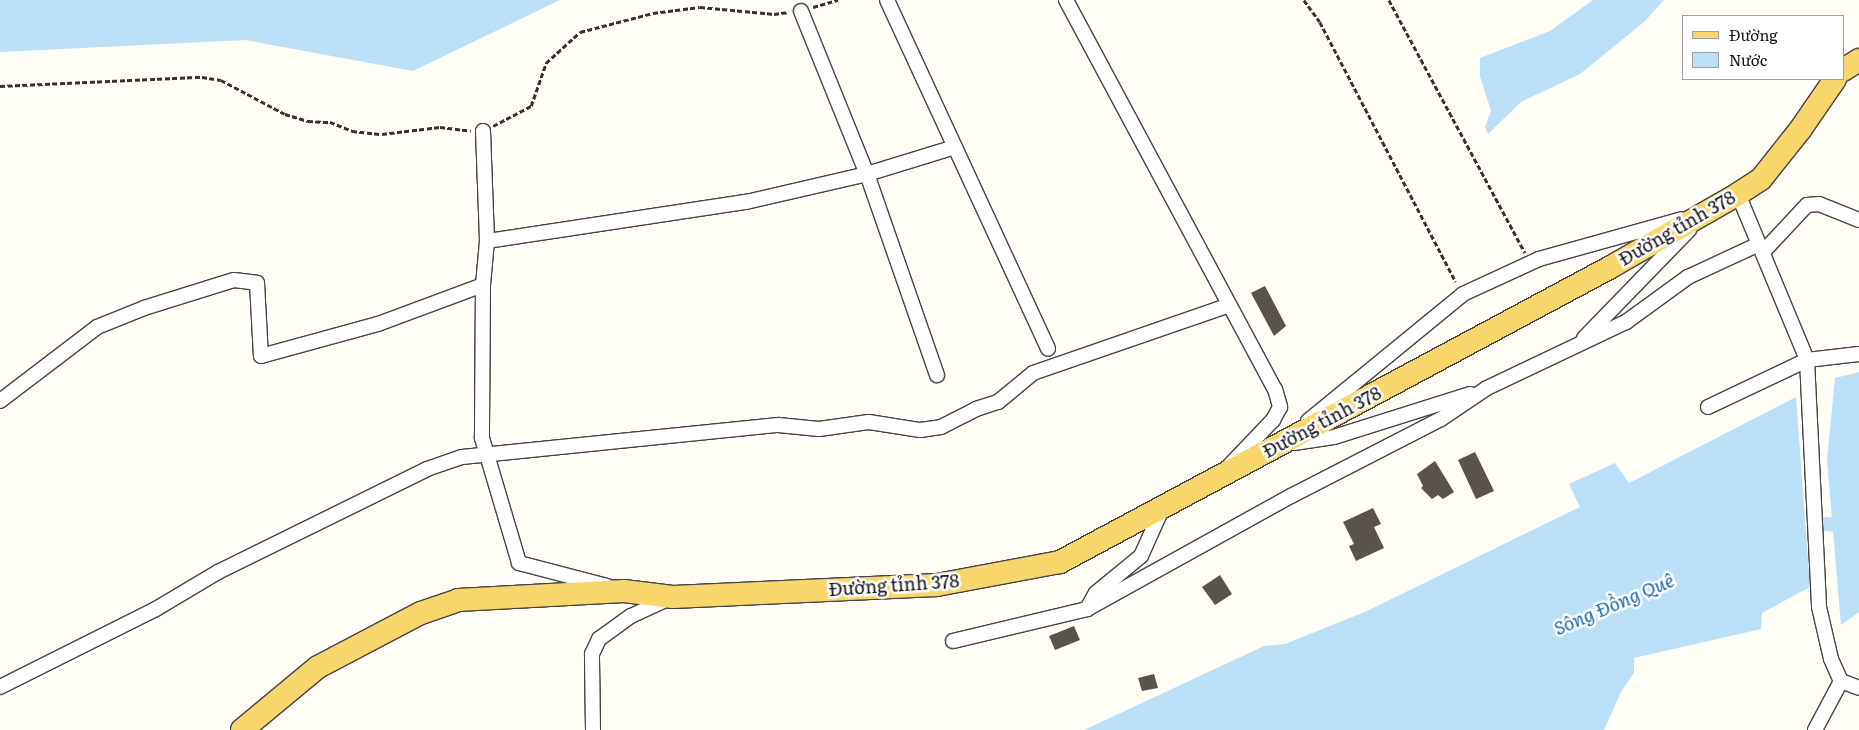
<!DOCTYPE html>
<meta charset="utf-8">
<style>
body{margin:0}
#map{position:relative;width:1859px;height:730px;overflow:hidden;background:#fffdf5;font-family:Literata,serif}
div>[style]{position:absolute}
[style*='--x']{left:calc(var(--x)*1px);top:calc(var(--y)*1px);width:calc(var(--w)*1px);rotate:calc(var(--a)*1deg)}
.water>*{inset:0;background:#b9e0f7}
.canal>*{height:14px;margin:-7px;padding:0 7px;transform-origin:7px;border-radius:7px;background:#b9e0f7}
.building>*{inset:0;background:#5a524d}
.path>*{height:2.5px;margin-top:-1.25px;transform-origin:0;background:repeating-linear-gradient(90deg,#333 0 5px,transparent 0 7.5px)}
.roads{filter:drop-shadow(1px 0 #444) drop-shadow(-1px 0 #444) drop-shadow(0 1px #444) drop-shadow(0 -1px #444)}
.street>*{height:14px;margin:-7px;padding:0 7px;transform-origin:7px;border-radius:7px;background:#fff}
.primary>*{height:22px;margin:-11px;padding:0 11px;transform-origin:11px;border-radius:11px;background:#f9d66b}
span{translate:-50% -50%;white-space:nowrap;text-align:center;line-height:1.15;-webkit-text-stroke:5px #fff;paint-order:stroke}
.street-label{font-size:18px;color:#111}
.water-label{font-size:19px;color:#1768a6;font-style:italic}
.legend{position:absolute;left:1682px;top:15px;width:162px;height:65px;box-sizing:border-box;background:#fff;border:1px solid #a0a0a0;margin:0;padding:6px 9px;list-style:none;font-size:15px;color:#111}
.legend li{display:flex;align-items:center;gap:10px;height:25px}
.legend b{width:25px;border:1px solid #a0a0a0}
</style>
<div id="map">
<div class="water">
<div style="clip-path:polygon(0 0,560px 0,413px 71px,245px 40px,0 52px)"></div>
<div style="clip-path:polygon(1593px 0,1664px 0,1644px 22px,1580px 74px,1521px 102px,1488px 134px,1485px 127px,1491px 111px,1480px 76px,1480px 58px,1550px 31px)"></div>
<div style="clip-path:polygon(1859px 372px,1859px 612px,1841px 625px,1827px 460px,1835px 378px)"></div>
<div style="clip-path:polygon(1796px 397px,1810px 587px,1762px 613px,1761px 629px,1634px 658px,1634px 673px,1621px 692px,1604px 730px,1084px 730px,1264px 646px,1285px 644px,1367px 611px,1580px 507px,1569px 484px,1615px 463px,1629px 483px)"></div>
</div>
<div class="canal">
<div style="--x:1826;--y:524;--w:33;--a:5"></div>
</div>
<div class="building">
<div style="clip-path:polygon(1265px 286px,1286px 326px,1274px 336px,1251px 293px)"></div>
<div style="clip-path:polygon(1475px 452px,1494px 491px,1476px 499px,1458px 460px)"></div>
<div style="clip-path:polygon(1435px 461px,1454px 492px,1443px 499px,1438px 495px,1432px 499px,1421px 488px,1423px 486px,1417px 474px)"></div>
<div style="clip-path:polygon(1373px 508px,1381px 524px,1374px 527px,1384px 548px,1356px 561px,1349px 546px,1354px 544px,1343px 522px)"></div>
<div style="clip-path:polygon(1220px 575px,1232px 594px,1215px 605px,1202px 587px)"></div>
<div style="clip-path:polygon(1074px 626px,1080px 640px,1055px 650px,1049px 636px)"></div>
<div style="clip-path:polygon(1154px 674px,1158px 688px,1142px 691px,1138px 678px)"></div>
</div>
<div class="path">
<div style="--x:1304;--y:0;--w:27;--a:54"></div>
<div style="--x:1320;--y:22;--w:293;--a:62.4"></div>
<div style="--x:1389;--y:0;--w:287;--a:61.7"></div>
<div style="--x:813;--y:7;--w:26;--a:-16"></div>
<div style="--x:0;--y:86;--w:202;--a:-2.6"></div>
<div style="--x:202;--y:77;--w:19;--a:9"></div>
<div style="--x:221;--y:80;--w:72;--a:28"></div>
<div style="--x:285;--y:114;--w:24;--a:17"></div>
<div style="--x:308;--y:121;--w:22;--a:3"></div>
<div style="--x:330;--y:122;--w:24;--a:22"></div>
<div style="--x:352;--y:131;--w:30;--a:6"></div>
<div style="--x:382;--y:134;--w:58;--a:-6.9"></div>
<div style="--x:440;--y:127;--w:31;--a:7"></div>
<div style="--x:493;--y:126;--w:43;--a:-27.8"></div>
<div style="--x:531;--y:106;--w:46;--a:-70.8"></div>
<div style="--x:546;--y:63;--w:46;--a:-42.4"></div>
<div style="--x:580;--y:32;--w:75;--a:-14.6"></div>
<div style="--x:653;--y:13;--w:47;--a:-7.3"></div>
<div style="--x:700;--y:7;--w:74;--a:5.4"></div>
<div style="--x:774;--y:14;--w:15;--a:-8"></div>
</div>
<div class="roads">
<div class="street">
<div style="--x:887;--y:0;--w:384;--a:65.2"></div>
<div style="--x:1066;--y:0;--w:442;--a:61.8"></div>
<div style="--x:1275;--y:389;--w:19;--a:74"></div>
<div style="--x:1280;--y:407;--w:15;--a:118"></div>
<div style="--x:1273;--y:420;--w:62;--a:133.7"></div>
<div style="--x:801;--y:11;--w:176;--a:68"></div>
<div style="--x:867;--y:174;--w:213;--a:70.8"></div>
<div style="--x:483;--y:131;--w:110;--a:87.9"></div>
<div style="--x:487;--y:241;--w:44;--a:95.2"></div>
<div style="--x:483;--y:285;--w:153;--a:90.4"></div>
<div style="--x:482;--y:438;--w:130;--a:73.5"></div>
<div style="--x:519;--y:563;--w:91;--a:14.6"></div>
<div style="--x:1738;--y:194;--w:180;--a:67.4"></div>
<div style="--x:1807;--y:360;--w:247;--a:87.2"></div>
<div style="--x:1819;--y:607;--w:53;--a:77"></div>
<div style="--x:1831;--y:659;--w:24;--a:66"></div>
<div style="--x:1841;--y:681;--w:19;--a:21"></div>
<div style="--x:487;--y:241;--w:262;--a:-8.6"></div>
<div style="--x:746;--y:202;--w:124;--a:-13"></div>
<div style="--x:867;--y:174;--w:92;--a:-17.1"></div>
<div style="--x:1763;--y:252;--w:64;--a:-46.9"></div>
<div style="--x:1807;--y:205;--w:12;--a:-5"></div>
<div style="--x:1819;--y:204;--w:43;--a:21.8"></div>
<div style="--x:1584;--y:338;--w:151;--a:-45.8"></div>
<div style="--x:0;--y:401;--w:122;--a:-37.3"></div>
<div style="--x:97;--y:327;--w:51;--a:-22"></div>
<div style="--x:144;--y:308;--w:94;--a:-17.3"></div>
<div style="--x:234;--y:280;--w:23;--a:7"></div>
<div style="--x:257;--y:283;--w:73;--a:86.9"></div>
<div style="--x:261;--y:356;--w:121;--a:-15.3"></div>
<div style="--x:378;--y:324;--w:112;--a:-20.4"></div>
<div style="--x:1708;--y:407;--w:110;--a:-25.4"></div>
<div style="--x:1807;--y:360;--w:52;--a:-6.6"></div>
<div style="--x:1308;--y:421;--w:200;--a:-39.3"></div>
<div style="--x:1463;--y:294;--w:84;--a:-24.7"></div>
<div style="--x:1539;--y:259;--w:148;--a:-15.6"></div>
<div style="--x:1294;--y:443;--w:40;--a:-8.5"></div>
<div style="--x:1334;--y:437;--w:143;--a:-17.5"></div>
<div style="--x:1087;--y:609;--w:18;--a:-61"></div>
<div style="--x:1096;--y:593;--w:58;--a:-39.4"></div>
<div style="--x:1141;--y:556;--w:54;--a:-65.8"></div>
<div style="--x:953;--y:641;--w:138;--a:-13.4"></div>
<div style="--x:1087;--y:609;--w:233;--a:-29"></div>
<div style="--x:1291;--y:496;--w:169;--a:-27.2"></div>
<div style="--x:1441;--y:419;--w:55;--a:-34"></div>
<div style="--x:1487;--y:388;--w:154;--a:-25.4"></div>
<div style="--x:1626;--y:322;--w:77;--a:-36"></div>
<div style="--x:1688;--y:277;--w:78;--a:-24.9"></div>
<div style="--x:0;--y:687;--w:174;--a:-26.6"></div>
<div style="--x:156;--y:609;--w:72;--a:-30.8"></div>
<div style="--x:218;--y:572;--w:233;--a:-26.2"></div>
<div style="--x:427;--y:469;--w:37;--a:-19"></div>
<div style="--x:462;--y:457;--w:318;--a:-5.8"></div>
<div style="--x:778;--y:425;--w:41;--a:5.6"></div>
<div style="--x:819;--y:429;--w:50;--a:-8"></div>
<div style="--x:869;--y:422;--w:52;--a:8.9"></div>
<div style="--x:920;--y:430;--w:21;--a:-8"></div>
<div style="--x:941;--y:427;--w:39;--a:-27"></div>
<div style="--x:976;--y:409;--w:23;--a:-18"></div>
<div style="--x:998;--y:402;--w:45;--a:-39.6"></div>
<div style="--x:1033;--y:373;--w:207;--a:-19.1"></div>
<div style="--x:593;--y:730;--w:76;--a:-90.8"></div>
<div style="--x:592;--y:654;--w:17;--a:-65"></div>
<div style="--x:599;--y:639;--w:39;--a:-36"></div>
<div style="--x:631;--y:616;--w:43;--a:-24.8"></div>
<div style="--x:1815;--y:730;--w:55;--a:-62"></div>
</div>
<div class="primary">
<div style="--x:1843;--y:70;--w:19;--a:-32"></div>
<div style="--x:242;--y:730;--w:99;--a:-39.7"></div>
<div style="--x:318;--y:667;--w:116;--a:-27.7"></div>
<div style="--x:421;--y:613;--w:39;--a:-19"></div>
<div style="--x:458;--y:600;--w:166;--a:-3.1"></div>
<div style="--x:624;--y:591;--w:49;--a:7"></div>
<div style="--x:673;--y:597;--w:264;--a:-2.6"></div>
<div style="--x:937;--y:585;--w:125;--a:-10.6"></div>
<div style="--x:1060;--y:562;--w:623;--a:-28.17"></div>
<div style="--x:1609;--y:268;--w:149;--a:-29.8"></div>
<div style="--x:1738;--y:194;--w:27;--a:-33"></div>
<div style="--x:1761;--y:179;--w:63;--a:-51.5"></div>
<div style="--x:1800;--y:130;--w:62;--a:-55.5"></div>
</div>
</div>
<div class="street-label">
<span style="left:1677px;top:228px;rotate:-30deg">Đường tỉnh 378</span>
<span style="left:1322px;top:422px;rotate:-28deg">Đường tỉnh 378</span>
<span style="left:894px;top:585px;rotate:-4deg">Đường tỉnh 378</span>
</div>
<div class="water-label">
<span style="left:1614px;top:604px;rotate:-23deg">Sông Đồng Quê</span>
</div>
<ul class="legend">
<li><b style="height:6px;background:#f9d66b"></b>Đường</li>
<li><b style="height:14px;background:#b9e0f7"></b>Nước</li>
</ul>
</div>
